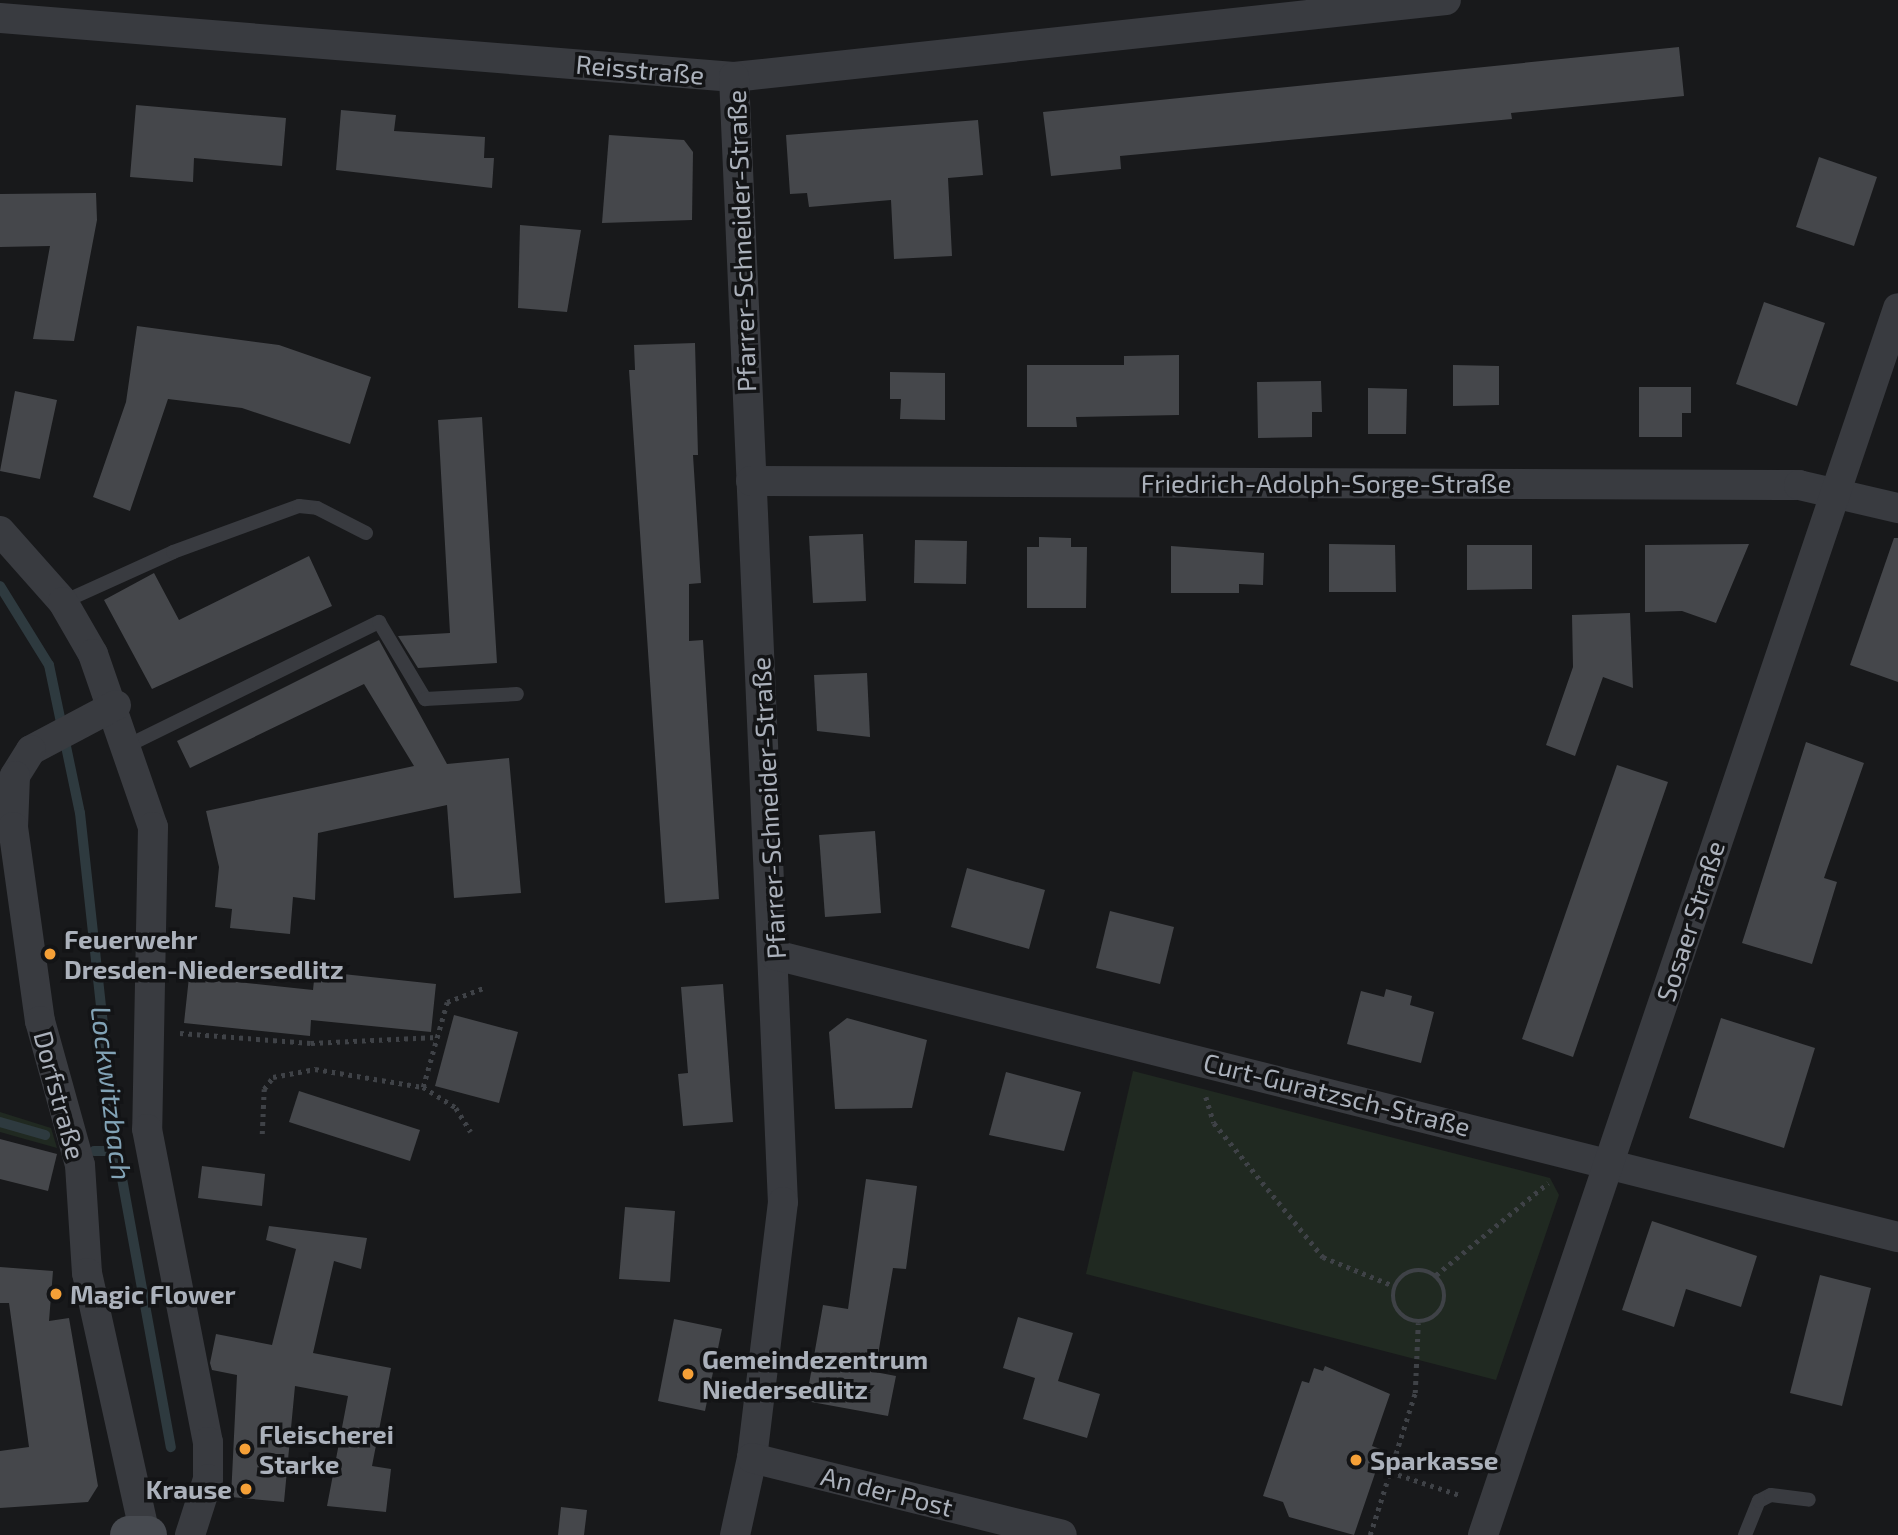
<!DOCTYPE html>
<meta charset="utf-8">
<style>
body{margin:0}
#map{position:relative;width:1898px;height:1535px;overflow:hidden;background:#18191b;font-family:"Exo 2",sans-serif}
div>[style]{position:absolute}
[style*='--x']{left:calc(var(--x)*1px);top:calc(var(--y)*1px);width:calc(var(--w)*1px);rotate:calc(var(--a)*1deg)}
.green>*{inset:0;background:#202921}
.stream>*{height:10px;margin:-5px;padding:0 5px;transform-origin:5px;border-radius:5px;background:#2e3a3f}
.building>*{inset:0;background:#45474b}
.path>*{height:4.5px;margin-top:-2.25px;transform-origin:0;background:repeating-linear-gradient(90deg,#3f4247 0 3.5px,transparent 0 8.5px)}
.path>.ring{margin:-2.25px;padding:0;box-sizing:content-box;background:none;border:4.5px solid #3f4247;border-radius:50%}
.lane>*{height:14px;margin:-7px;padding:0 7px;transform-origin:7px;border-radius:7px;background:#393b40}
.street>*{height:30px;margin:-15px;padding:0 15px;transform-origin:15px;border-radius:15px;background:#393b40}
.secondary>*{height:38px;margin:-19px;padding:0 19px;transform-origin:19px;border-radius:19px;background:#474a50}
.dots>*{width:19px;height:19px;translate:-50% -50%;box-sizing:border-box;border:4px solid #131416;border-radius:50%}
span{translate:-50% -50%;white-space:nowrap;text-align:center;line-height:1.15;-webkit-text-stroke:7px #131416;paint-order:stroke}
.street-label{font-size:26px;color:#abb1bb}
.poi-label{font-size:26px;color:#abb1bb;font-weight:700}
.left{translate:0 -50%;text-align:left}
.right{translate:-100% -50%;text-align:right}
.water-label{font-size:28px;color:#82a3b6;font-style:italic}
</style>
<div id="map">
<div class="green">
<div style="clip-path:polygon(1133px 1071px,1550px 1178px,1559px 1195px,1496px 1380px,1086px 1274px)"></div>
<div style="clip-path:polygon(0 1112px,51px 1128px,57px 1148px,0 1132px)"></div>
</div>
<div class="stream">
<div style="--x:0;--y:586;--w:93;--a:58.2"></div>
<div style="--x:49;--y:665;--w:151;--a:78.2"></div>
<div style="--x:80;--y:813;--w:340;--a:83.8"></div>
<div style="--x:117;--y:1151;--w:301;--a:79.7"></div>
<div style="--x:0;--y:1122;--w:47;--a:16.1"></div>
<div style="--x:94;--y:1151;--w:23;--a:0"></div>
</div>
<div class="building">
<div style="clip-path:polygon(1679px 47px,1684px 96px,1511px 113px,1512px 119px,1120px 156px,1121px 169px,1051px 176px,1043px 112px)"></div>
<div style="clip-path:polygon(136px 105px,286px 118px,282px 166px,194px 158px,193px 182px,130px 177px)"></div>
<div style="clip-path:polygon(341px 110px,396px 115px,394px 131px,485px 137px,484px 158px,494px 158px,492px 188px,336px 170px)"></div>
<div style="clip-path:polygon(978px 120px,983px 175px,948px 178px,952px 256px,894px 259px,891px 200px,809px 207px,807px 193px,790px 194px,786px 135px)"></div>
<div style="clip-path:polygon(609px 135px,684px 140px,693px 152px,692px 220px,602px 223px)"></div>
<div style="clip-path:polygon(1819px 157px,1877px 177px,1854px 246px,1796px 227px)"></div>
<div style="clip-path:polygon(96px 193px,97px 220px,74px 341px,33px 339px,50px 246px,0 247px,0 194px)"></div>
<div style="clip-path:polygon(520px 225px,581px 230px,567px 312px,518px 308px)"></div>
<div style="clip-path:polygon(1764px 302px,1825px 323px,1797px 406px,1736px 384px)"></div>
<div style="clip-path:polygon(137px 326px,279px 345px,371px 377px,350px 444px,242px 408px,168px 399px,130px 511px,93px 497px,126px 402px)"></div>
<div style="clip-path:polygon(695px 343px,698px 455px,693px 455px,701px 583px,689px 584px,689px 641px,703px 640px,719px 899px,665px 903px,629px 370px,635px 370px,634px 345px)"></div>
<div style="clip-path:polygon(1179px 355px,1179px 415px,1076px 417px,1077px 427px,1027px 427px,1027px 365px,1124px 365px,1124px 356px)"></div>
<div style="clip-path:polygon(1453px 365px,1499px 366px,1499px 405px,1453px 406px)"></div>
<div style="clip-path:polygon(890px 372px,945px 373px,945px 420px,900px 419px,901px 399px,890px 399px)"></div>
<div style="clip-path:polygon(1321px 381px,1322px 412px,1312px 412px,1312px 437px,1258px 438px,1257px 382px)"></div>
<div style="clip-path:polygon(1639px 387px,1691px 387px,1691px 413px,1682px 413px,1682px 437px,1639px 437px)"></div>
<div style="clip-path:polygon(1368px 388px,1407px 389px,1406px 434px,1368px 434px)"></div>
<div style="clip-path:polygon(15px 391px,57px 400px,40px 479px,0 471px)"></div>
<div style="clip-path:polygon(482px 417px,497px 663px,418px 668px,398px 636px,450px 633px,438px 420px)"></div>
<div style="clip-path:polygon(863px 534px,866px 601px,813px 603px,809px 536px)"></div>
<div style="clip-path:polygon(1039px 537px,1071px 538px,1071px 547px,1087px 547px,1086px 608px,1027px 608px,1027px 547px,1039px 547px)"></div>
<div style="clip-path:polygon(1894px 538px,1898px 538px,1898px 682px,1850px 665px)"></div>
<div style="clip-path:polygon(915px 540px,967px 541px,966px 584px,914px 583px)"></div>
<div style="clip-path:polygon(1329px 544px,1395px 545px,1396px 592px,1329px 592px)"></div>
<div style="clip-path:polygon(1749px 544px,1716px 623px,1682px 611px,1645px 612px,1645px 545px)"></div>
<div style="clip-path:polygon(1467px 545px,1532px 545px,1532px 589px,1467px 590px)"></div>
<div style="clip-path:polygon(1171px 546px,1264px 553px,1263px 585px,1239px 584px,1239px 593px,1171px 593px)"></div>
<div style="clip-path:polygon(309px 556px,332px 606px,152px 689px,104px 600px,154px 573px,179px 620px)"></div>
<div style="clip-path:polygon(1630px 613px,1633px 688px,1603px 677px,1575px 756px,1546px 745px,1573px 667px,1572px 615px)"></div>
<div style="clip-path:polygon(379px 640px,447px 764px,509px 758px,521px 893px,454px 898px,447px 805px,318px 833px,315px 900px,293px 897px,290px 934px,230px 928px,232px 909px,215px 907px,219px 867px,206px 811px,414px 766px,364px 684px,190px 768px,177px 741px)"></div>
<div style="clip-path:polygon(867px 673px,870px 737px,817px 731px,814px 675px)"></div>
<div style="clip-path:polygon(1806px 742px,1864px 763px,1824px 878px,1837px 882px,1812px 964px,1742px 943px)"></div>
<div style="clip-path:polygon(1617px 765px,1668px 782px,1573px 1057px,1522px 1039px)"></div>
<div style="clip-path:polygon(875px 831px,881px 913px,825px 917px,819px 835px)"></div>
<div style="clip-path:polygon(967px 868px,1045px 890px,1029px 949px,951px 927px)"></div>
<div style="clip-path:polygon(1110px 911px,1174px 927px,1160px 984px,1096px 968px)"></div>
<div style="clip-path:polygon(315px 971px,436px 984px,431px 1032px,311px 1020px,310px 1036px,184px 1023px,189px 977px,313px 990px)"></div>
<div style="clip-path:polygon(723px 984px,733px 1122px,683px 1126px,678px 1074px,688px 1073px,681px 987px)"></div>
<div style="clip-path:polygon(1386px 989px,1412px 996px,1410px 1005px,1434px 1012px,1421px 1063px,1347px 1044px,1361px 991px,1384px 997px)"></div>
<div style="clip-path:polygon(454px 1015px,518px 1032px,499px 1103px,435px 1086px)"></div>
<div style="clip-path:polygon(847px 1018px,927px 1040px,912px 1108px,835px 1109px,829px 1032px)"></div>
<div style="clip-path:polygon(1721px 1018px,1815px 1048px,1784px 1148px,1689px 1118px)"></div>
<div style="clip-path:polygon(1006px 1072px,1081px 1092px,1064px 1151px,989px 1135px)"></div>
<div style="clip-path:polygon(299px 1091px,420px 1130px,410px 1161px,289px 1122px)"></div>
<div style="clip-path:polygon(0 1139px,57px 1154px,48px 1191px,0 1179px)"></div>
<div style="clip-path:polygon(202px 1166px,265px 1174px,262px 1206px,198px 1198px)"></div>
<div style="clip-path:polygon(866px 1179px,917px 1186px,906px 1269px,893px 1268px,875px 1372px,896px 1376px,888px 1416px,806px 1401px,823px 1305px,848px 1309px)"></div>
<div style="clip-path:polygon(625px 1207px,675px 1211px,670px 1282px,619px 1279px)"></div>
<div style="clip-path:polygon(1652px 1221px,1757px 1256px,1741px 1307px,1686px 1289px,1674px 1327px,1622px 1310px)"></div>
<div style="clip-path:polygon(269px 1226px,367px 1238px,361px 1269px,334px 1261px,313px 1353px,391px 1368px,372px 1466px,391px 1469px,386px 1512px,327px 1506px,348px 1396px,295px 1386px,284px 1502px,231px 1497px,237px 1375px,212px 1370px,210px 1363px,216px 1334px,272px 1345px,296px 1249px,266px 1240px)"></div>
<div style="clip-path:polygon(0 1267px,53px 1271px,49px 1321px,69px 1318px,98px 1486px,88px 1502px,0 1508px,0 1451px,29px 1447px,9px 1303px,0 1303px)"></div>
<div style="clip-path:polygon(1820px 1275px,1871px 1288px,1842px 1406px,1790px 1393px)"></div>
<div style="clip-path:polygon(1018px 1317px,1073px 1333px,1058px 1381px,1100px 1394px,1087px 1438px,1023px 1419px,1035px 1378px,1003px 1368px)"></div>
<div style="clip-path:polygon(674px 1319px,722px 1329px,705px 1411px,658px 1401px)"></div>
<div style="clip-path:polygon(1325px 1366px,1390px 1394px,1372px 1446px,1383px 1450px,1354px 1535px,1289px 1517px,1283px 1502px,1263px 1496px,1302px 1381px,1309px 1383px,1314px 1368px,1323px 1371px)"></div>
<div style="clip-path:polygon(561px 1507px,587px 1510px,584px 1535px,558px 1535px)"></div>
</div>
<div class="path">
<div style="--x:180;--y:1033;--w:131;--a:4.4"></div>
<div style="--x:311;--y:1043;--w:126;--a:-2.7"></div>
<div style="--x:423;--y:1087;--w:88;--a:-74.2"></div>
<div style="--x:447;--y:1002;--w:40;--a:-21"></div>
<div style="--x:1206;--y:1097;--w:27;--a:73"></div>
<div style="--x:1214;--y:1123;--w:173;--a:50.9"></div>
<div style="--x:1323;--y:1257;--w:77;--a:22.2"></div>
<div style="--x:262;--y:1134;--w:45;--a:-87.5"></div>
<div style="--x:264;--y:1089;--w:15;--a:-53"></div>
<div style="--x:273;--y:1077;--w:43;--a:-10.8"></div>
<div style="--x:315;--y:1069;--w:109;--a:9.5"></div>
<div style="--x:423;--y:1087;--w:39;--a:32"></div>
<div style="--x:456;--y:1108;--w:28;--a:58"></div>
<div class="ring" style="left:1393px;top:1270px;width:47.5px;height:47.5px"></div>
<div style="--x:1436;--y:1275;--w:145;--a:-39.4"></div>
<div style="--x:1390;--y:1472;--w:76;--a:18.4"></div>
<div style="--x:1370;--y:1535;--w:149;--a:-72.4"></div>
<div style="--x:1415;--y:1393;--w:70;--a:-87.5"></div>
</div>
<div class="lane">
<div style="--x:63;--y:602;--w:121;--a:-24.4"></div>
<div style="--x:173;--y:552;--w:134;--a:-20.1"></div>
<div style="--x:299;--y:506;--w:18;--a:6"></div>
<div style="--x:317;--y:508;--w:55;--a:27"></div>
<div style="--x:129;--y:745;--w:279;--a:-26.2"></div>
<div style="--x:379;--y:622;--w:90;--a:59.1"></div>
<div style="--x:425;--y:699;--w:92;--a:-3.1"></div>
<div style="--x:1745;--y:1535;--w:37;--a:-68"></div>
<div style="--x:1759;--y:1501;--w:13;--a:-27"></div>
<div style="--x:1771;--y:1495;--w:38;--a:7"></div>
</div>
<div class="street">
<div style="--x:0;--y:18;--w:736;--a:4.6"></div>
<div style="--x:734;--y:77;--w:716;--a:-6.17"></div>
<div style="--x:734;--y:77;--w:1126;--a:87.51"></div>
<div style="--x:783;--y:1202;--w:258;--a:96.9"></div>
<div style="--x:752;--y:1458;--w:79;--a:102.4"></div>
<div style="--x:751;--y:481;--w:1048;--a:0.22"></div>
<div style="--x:1799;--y:485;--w:102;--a:13.1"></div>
<div style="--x:0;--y:531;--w:95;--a:48.4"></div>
<div style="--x:63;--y:602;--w:60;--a:60"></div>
<div style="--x:93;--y:654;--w:183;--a:70.9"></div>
<div style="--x:153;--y:827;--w:302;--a:91.1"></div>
<div style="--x:147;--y:1129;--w:319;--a:79"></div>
<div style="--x:208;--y:1442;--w:37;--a:90"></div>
<div style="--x:208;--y:1479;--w:59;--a:107.8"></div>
<div style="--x:116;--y:705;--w:96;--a:152.1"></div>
<div style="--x:31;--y:750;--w:31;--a:122"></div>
<div style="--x:15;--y:776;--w:51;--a:92.2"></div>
<div style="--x:13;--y:827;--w:196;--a:82.1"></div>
<div style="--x:40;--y:1021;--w:149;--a:74.5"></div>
<div style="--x:80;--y:1165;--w:108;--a:86.3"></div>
<div style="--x:87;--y:1273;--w:268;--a:77.5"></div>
<div style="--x:775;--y:955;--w:1158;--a:14.1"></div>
<div style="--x:752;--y:1458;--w:319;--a:13.9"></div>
<div style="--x:1483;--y:1535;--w:1295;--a:-71.31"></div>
</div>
<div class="secondary">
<div style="--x:129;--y:1535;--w:19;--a:0"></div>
</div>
<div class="dots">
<div style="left:50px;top:954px;background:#f5a037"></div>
<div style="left:56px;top:1294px;background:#f5a037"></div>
<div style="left:688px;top:1374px;background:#f5a037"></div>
<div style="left:245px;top:1449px;background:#f5a037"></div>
<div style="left:1356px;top:1460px;background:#f5a037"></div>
<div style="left:246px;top:1489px;background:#f5a037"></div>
</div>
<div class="street-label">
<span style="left:640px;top:69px;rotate:5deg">Reisstraße</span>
<span style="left:741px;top:241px;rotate:-92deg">Pfarrer-Schneider-Straße</span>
<span style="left:1326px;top:483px">Friedrich-Adolph-Sorge-Straße</span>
<span style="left:768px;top:808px;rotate:-93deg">Pfarrer-Schneider-Straße</span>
<span style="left:1690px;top:921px;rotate:-72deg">Sosaer Straße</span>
<span style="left:1337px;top:1094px;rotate:14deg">Curt-Guratzsch-Straße</span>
<span style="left:60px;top:1095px;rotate:75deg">Dorfstraße</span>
<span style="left:887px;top:1491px;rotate:14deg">An der Post</span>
</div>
<div class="poi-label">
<span class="left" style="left:64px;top:954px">Feuerwehr<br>Dresden-Niedersedlitz</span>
<span class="left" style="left:70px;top:1294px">Magic Flower</span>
<span class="left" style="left:702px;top:1374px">Gemeindezentrum<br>Niedersedlitz</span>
<span class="left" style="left:259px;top:1449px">Fleischerei<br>Starke</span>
<span class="left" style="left:1370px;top:1460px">Sparkasse</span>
<span class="right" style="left:232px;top:1489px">Krause</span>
</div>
<div class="water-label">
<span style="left:112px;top:1093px;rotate:83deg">Lockwitzbach</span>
</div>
</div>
